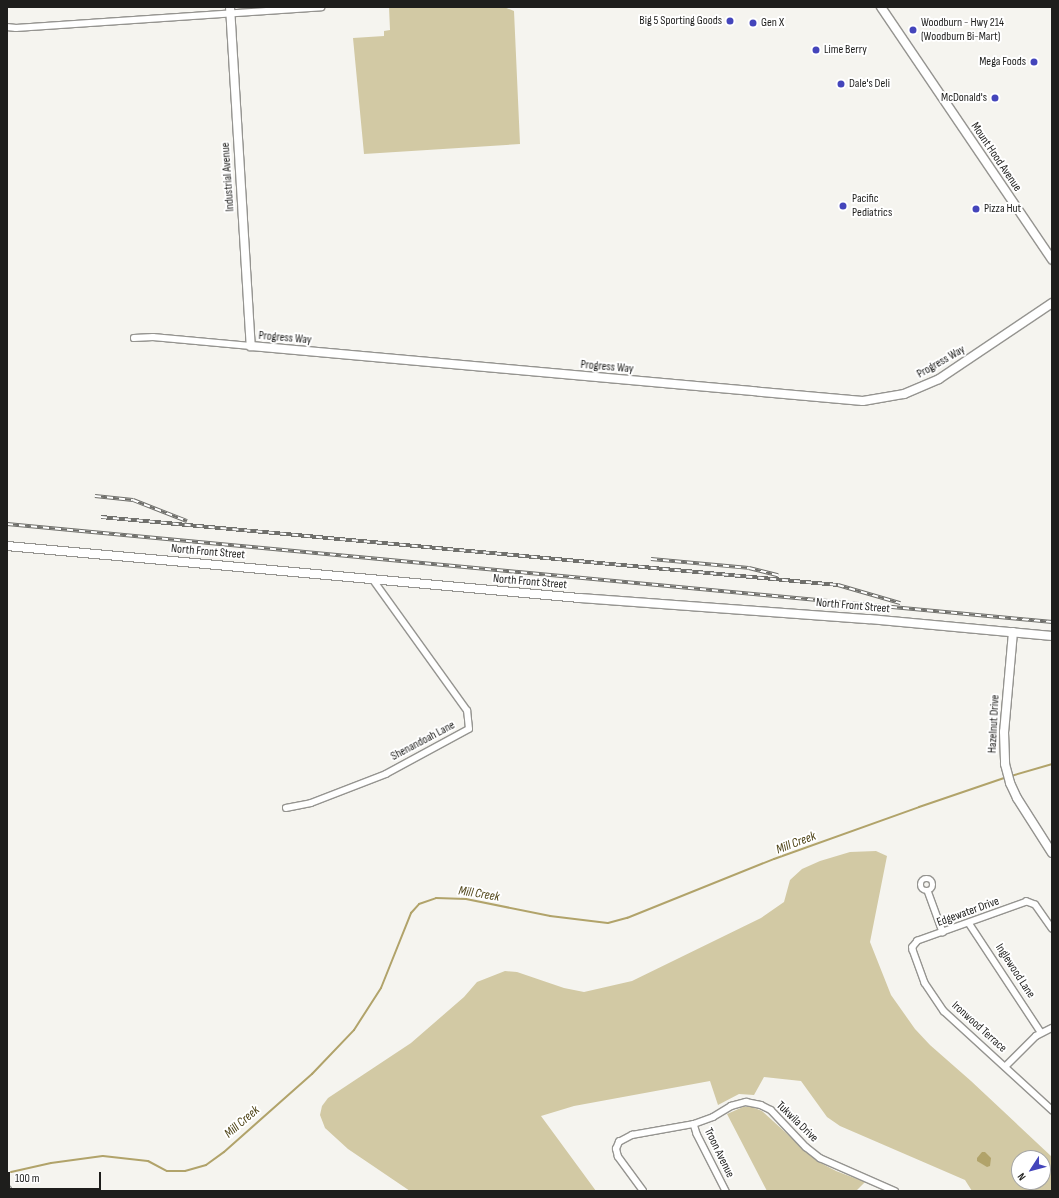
<!DOCTYPE html>
<style>
body{margin:0}
#map{position:relative;width:1059px;height:1198px;overflow:hidden;background:#f5f4ef;font-family:"Sofia Sans Condensed",sans-serif}
div>[style]{position:absolute}
[style*='--x']{left:calc(var(--x)*1px);top:calc(var(--y)*1px);width:calc(var(--w)*1px);rotate:calc(var(--a)*1deg)}
.green>*{inset:0;background:#d2c9a4}
.water>*{inset:0;background:#b1a36a}
.stream>*{height:2px;margin:-1px;padding:0 1px;transform-origin:1px;border-radius:1px;background:#b1a36a}
.roads{filter:drop-shadow(1px 0 #959490) drop-shadow(-1px 0 #959490) drop-shadow(0 1px #959490) drop-shadow(0 -1px #959490)}
.street>*{height:5.5px;margin:-2.75px;padding:0 2.75px;transform-origin:2.75px;border-radius:2.75px;background:#fff}
.street>.ring{margin:-2.75px;padding:0;box-sizing:content-box;background:none;border:5.5px solid #fff;border-radius:50%}
.secondary>*{height:8px;margin:-4px;padding:0 4px;transform-origin:4px;border-radius:4px;background:#fff}
.primary>*{height:8px;margin:-4px;padding:0 4px;transform-origin:4px;border-radius:4px;background:#fff}
.rail>*{height:3.5px;margin-top:-1.75px;transform-origin:0;background:repeating-linear-gradient(90deg,#fff 0 6px,#6f6f6b 0 12px);box-sizing:border-box;border-block:1px solid #6f6f6b}
.dots>*{width:11px;height:11px;translate:-50% -50%;box-sizing:border-box;border:2px solid #fff;border-radius:50%}
span{translate:-50% -50%;white-space:nowrap;text-align:center;line-height:1.15;-webkit-text-stroke:4px #fff;paint-order:stroke}
.poi-label{font-size:12px;color:#1e1e1c}
.right{translate:-100% -50%;text-align:right}
.left{translate:0 -50%;text-align:left}
.street-label{font-size:12px;color:#1e1e1c}
.water-label{font-size:13px;color:#4f4417;font-style:italic}
.frame{position:absolute;inset:0;border:8px solid #1e1e1c;pointer-events:none}
.north{position:absolute;left:1011px;top:1150px;width:40px;height:40px;box-sizing:border-box;background:#fff;border:1px solid #a5a5a4;border-radius:50%;rotate:234deg;font-size:11px;font-weight:700;line-height:16px;text-align:center;color:#1e1e1c}
.north::after{content:'';display:block;margin:auto;width:14px;height:18px;background:#4445bb;clip-path:polygon(50% 0,100% 100%,50% 72%,0 100%)}
.scale{position:absolute;left:8px;top:1172px;width:93px;height:18px;box-sizing:border-box;border:2px solid #1e1e1c;border-top:0;padding-left:5px;font-size:12px;line-height:14px;white-space:nowrap;color:#1e1e1c;-webkit-text-stroke:3px #fff;paint-order:stroke}
</style>
<div id="map">
<div class="green">
<div style="clip-path:polygon(389px 7px,504px 7px,514px 11px,520px 144px,364px 154px,353px 38px,384px 36px,384px 31px,390px 30px)"></div>
<div style="clip-path:polygon(evenodd,876px 851px,887px 856px,870px 942px,891px 995px,915px 1029px,930px 1045px,971px 1081px,1052px 1157px,1052px 1191px,972px 1191px,965px 1180px,840px 1126px,827px 1117px,801px 1081px,764px 1077px,754px 1095px,739px 1094px,718px 1105px,710px 1081px,574px 1106px,541px 1116px,596px 1191px,410px 1191px,348px 1149px,325px 1128px,320px 1115px,322px 1106px,328px 1098px,411px 1043px,464px 997px,477px 982px,505px 971px,517px 972px,564px 988px,584px 992px,632px 981px,761px 918px,784px 902px,790px 880px,802px 869px,820px 861px,850px 852px,876px 851px,1019px 1158px,1043px 1158px,1043px 1182px,1019px 1182px,1019px 1158px)"></div>
<div style="clip-path:polygon(743px 1107px,752px 1107px,762px 1111px,817px 1161px,836px 1171px,865px 1182px,856px 1191px,767px 1191px,727px 1114px)"></div>
</div>
<div class="water">
<div style="clip-path:polygon(982px 1152px,985px 1152px,991px 1158px,990px 1166px,987px 1167px,977px 1161px,977px 1158px)"></div>
</div>
<div class="stream">
<div style="--x:1011;--y:776;--w:43;--a:-16.3"></div>
<div style="--x:11;--y:1172;--w:41;--a:-12.7"></div>
<div style="--x:51;--y:1163;--w:52;--a:-7.7"></div>
<div style="--x:103;--y:1156;--w:45;--a:6.3"></div>
<div style="--x:148;--y:1161;--w:21;--a:28"></div>
<div style="--x:167;--y:1171;--w:18;--a:0"></div>
<div style="--x:185;--y:1171;--w:22;--a:-16"></div>
<div style="--x:206;--y:1165;--w:22;--a:-36"></div>
<div style="--x:224;--y:1152;--w:118;--a:-41.6"></div>
<div style="--x:312;--y:1074;--w:61;--a:-46.3"></div>
<div style="--x:354;--y:1030;--w:50;--a:-57.3"></div>
<div style="--x:381;--y:988;--w:81;--a:-68.2"></div>
<div style="--x:411;--y:913;--w:12;--a:-48"></div>
<div style="--x:419;--y:904;--w:18;--a:-19"></div>
<div style="--x:436;--y:898;--w:30;--a:2"></div>
<div style="--x:466;--y:899;--w:86;--a:11.4"></div>
<div style="--x:550;--y:916;--w:58;--a:6.9"></div>
<div style="--x:608;--y:923;--w:20;--a:-15"></div>
<div style="--x:627;--y:918;--w:158;--a:-21.9"></div>
<div style="--x:774;--y:859;--w:154;--a:-19.7"></div>
<div style="--x:919;--y:807;--w:93;--a:-18.8"></div>
</div>
<div class="roads">
<div class="street">
<div style="--x:7;--y:27;--w:9;--a:6"></div>
<div style="--x:16;--y:28;--w:306;--a:-3.9"></div>
<div style="--x:134;--y:338;--w:19;--a:-3"></div>
<div style="--x:153;--y:337;--w:98;--a:5.2"></div>
<div style="--x:286;--y:808;--w:25;--a:-11"></div>
<div style="--x:311;--y:803;--w:80;--a:-21.1"></div>
<div style="--x:386;--y:774;--w:94;--a:-28.5"></div>
<div style="--x:469;--y:729;--w:18;--a:-96"></div>
<div style="--x:467;--y:711;--w:161;--a:-125.7"></div>
<div class="ring" style="left:921px;top:879px;width:6.5px;height:6.5px"></div>
<div style="--x:928;--y:891;--w:44;--a:69.9"></div>
<div style="--x:969;--y:923;--w:131;--a:56.6"></div>
<div style="--x:1052;--y:929;--w:29;--a:-125"></div>
<div style="--x:1035;--y:905;--w:9;--a:-159"></div>
<div style="--x:1027;--y:902;--w:116;--a:160.3"></div>
<div style="--x:918;--y:941;--w:8;--a:130"></div>
<div style="--x:913;--y:947;--w:3;--a:90"></div>
<div style="--x:913;--y:950;--w:35;--a:70"></div>
<div style="--x:925;--y:983;--w:34;--a:56"></div>
<div style="--x:944;--y:1011;--w:147;--a:42.5"></div>
<div style="--x:1006;--y:1066;--w:42;--a:-45"></div>
<div style="--x:1036;--y:1036;--w:18;--a:-27"></div>
<div style="--x:694;--y:1124;--w:10;--a:73"></div>
<div style="--x:697;--y:1134;--w:64;--a:63"></div>
<div style="--x:643;--y:1191;--w:42;--a:-126.3"></div>
<div style="--x:618;--y:1157;--w:8;--a:-104"></div>
<div style="--x:616;--y:1149;--w:8;--a:-67"></div>
<div style="--x:619;--y:1142;--w:15;--a:-28"></div>
<div style="--x:632;--y:1135;--w:63;--a:-10.1"></div>
<div style="--x:694;--y:1124;--w:20;--a:-20"></div>
<div style="--x:713;--y:1117;--w:21;--a:-31"></div>
<div style="--x:731;--y:1106;--w:16;--a:-15"></div>
<div style="--x:746;--y:1102;--w:15;--a:11"></div>
<div style="--x:761;--y:1105;--w:11;--a:27"></div>
<div style="--x:771;--y:1110;--w:51;--a:46.6"></div>
<div style="--x:806;--y:1147;--w:18;--a:38"></div>
<div style="--x:820;--y:1158;--w:82;--a:23.7"></div>
</div>
<div class="secondary">
<div style="--x:230;--y:7;--w:340;--a:86.5"></div>
<div style="--x:251;--y:346;--w:614;--a:5.14"></div>
<div style="--x:863;--y:401;--w:42;--a:-9.7"></div>
<div style="--x:904;--y:394;--w:38;--a:-23"></div>
<div style="--x:939;--y:379;--w:136;--a:-33.9"></div>
<div style="--x:7;--y:546;--w:575;--a:5.19"></div>
<div style="--x:580;--y:598;--w:290;--a:4.2"></div>
<div style="--x:869;--y:619;--w:184;--a:5.3"></div>
<div style="--x:1013;--y:632;--w:100;--a:95.1"></div>
<div style="--x:1004;--y:732;--w:32;--a:88"></div>
<div style="--x:1005;--y:764;--w:20;--a:75"></div>
<div style="--x:1010;--y:783;--w:17;--a:65"></div>
<div style="--x:1017;--y:798;--w:65;--a:57.5"></div>
<div style="--x:7;--y:1190;--w:1;--a:90"></div>
</div>
<div class="primary">
<div style="--x:881;--y:7;--w:305;--a:55.9"></div>
</div>
</div>
<div class="rail">
<div style="--x:95;--y:496;--w:38;--a:6"></div>
<div style="--x:133;--y:500;--w:58;--a:21.3"></div>
<div style="--x:101;--y:517;--w:740;--a:5.27"></div>
<div style="--x:838;--y:585;--w:65;--a:16.2"></div>
<div style="--x:7;--y:524;--w:1050;--a:5.36"></div>
<div style="--x:651;--y:559;--w:98;--a:5.2"></div>
<div style="--x:749;--y:568;--w:30;--a:14"></div>
</div>
<div class="dots">
<div style="left:730px;top:21px;background:#4445bb"></div>
<div style="left:753px;top:23px;background:#4445bb"></div>
<div style="left:913px;top:30px;background:#4445bb"></div>
<div style="left:816px;top:50px;background:#4445bb"></div>
<div style="left:1034px;top:62px;background:#4445bb"></div>
<div style="left:841px;top:84px;background:#4445bb"></div>
<div style="left:995px;top:98px;background:#4445bb"></div>
<div style="left:843px;top:206px;background:#4445bb"></div>
<div style="left:976px;top:209px;background:#4445bb"></div>
</div>
<div class="poi-label">
<span class="right" style="left:722px;top:21px">Big 5 Sporting Goods</span>
<span class="left" style="left:761px;top:23px">Gen X</span>
<span class="left" style="left:921px;top:30px">Woodburn - Hwy 214<br>(Woodburn Bi-Mart)</span>
<span class="left" style="left:824px;top:50px">Lime Berry</span>
<span class="right" style="left:1026px;top:62px">Mega Foods</span>
<span class="left" style="left:849px;top:84px">Dale's Deli</span>
<span class="right" style="left:987px;top:98px">McDonald's</span>
<span class="left" style="left:852px;top:206px">Pacific<br>Pediatrics</span>
<span class="left" style="left:984px;top:209px">Pizza Hut</span>
</div>
<div class="street-label">
<span style="left:996px;top:157px;rotate:56deg">Mount Hood Avenue</span>
<span style="left:228px;top:177px;rotate:-94deg">Industrial Avenue</span>
<span style="left:285px;top:338px;rotate:5deg">Progress Way</span>
<span style="left:941px;top:362px;rotate:-30deg">Progress Way</span>
<span style="left:607px;top:367px;rotate:5deg">Progress Way</span>
<span style="left:208px;top:552px;rotate:5deg">North Front Street</span>
<span style="left:530px;top:582px;rotate:5deg">North Front Street</span>
<span style="left:853px;top:606px;rotate:5deg">North Front Street</span>
<span style="left:994px;top:724px;rotate:-87deg">Hazelnut Drive</span>
<span style="left:423px;top:741px;rotate:-28deg">Shenandoah Lane</span>
<span style="left:968px;top:912px;rotate:-20deg">Edgewater Drive</span>
<span style="left:1015px;top:971px;rotate:57deg">Inglewood Lane</span>
<span style="left:979px;top:1027px;rotate:42deg">Ironwood Terrace</span>
<span style="left:797px;top:1122px;rotate:44deg">Tukwila Drive</span>
<span style="left:719px;top:1153px;rotate:64deg">Troon Avenue</span>
</div>
<div class="water-label">
<span style="left:796px;top:843px;rotate:-21deg">Mill Creek</span>
<span style="left:479px;top:894px;rotate:9deg">Mill Creek</span>
<span style="left:242px;top:1122px;rotate:-41deg">Mill Creek</span>
</div>
<div class="frame"></div>
<div class="north">N</div>
<div class="scale">100 m</div>
</div>
